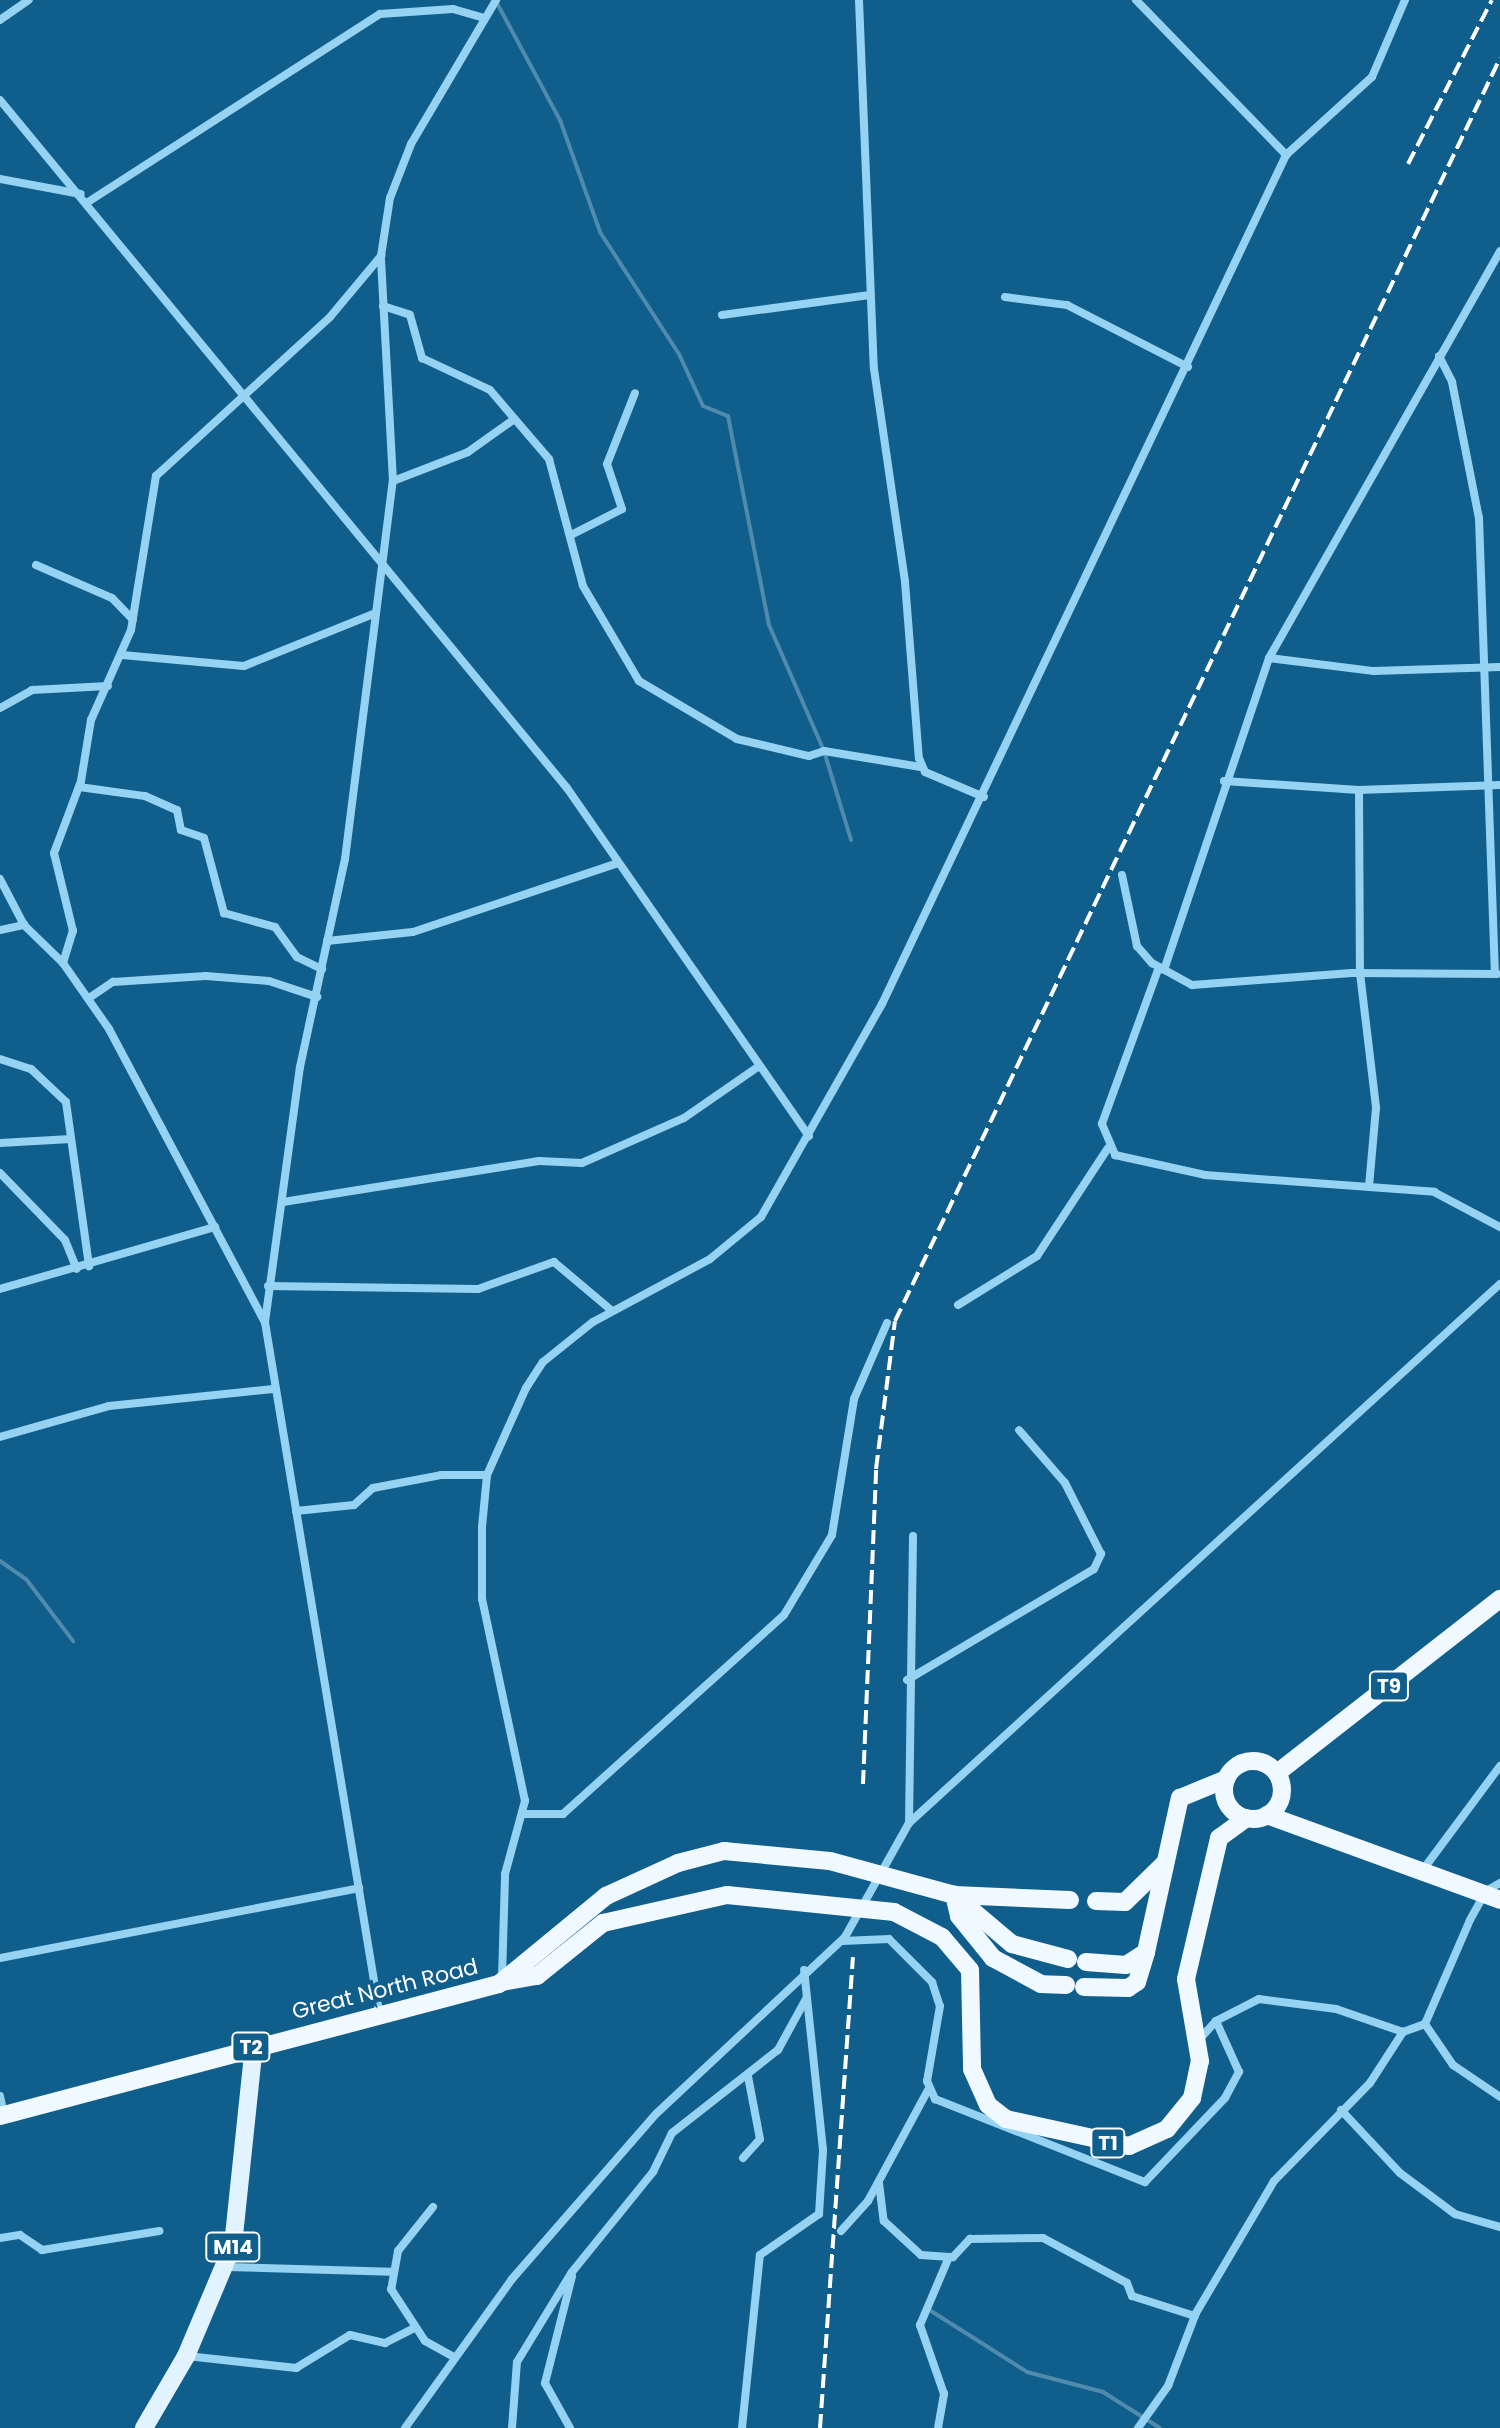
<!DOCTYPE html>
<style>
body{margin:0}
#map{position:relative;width:1500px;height:2428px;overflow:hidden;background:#105e8b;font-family:Poppins,sans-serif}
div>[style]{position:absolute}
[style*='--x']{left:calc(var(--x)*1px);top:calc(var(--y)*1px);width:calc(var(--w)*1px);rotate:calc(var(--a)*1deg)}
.stream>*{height:4px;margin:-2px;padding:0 2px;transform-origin:2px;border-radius:2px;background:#508aac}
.minor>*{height:8px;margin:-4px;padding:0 4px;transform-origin:4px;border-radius:4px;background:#96d2f2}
.primary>*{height:18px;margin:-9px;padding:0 9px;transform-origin:9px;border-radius:9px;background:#e1f3ff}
.trunk>*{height:18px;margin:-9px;padding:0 9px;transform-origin:9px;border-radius:9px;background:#f0f9ff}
.trunk>.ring{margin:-9px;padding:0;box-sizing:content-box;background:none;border:18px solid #f0f9ff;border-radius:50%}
.rail>*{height:4px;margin-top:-2px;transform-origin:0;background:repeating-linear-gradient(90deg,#fff 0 14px,transparent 0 20px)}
span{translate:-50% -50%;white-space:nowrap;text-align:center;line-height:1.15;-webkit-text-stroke:8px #105e8b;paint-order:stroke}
.shield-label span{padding:2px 6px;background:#105e8b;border:2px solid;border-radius:6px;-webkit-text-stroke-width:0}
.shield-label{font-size:20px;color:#fff;font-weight:700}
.street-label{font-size:22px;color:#fff}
</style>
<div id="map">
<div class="stream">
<div style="--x:498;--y:5;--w:131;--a:61.7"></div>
<div style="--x:560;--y:120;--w:119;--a:70.3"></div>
<div style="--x:600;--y:232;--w:145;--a:57.1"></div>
<div style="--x:679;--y:354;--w:57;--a:65.2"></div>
<div style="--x:703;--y:406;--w:27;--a:22"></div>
<div style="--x:728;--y:416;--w:213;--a:78.9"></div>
<div style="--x:769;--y:625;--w:137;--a:66.4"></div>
<div style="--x:824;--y:751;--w:93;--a:73.1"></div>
<div style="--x:0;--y:1561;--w:32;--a:35"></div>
<div style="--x:26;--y:1579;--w:78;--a:52.8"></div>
<div style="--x:931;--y:2311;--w:114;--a:32.4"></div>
<div style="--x:1027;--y:2372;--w:79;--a:14.7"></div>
<div style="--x:1103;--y:2392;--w:67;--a:32.3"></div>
</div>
<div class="minor">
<div style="--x:859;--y:0;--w:369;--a:87.7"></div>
<div style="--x:874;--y:369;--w:215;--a:81.7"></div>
<div style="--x:905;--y:582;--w:177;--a:85.5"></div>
<div style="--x:919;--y:758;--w:15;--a:67"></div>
<div style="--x:925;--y:772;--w:64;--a:23"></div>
<div style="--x:1136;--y:0;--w:216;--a:45.9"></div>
<div style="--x:0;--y:20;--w:35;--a:-35"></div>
<div style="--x:0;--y:100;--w:892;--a:50.51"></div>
<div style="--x:567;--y:788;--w:424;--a:55.2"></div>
<div style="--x:0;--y:179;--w:82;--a:10.5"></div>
<div style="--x:88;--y:202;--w:347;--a:-32.8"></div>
<div style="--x:380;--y:14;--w:73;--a:-3.9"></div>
<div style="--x:453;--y:9;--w:32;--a:16"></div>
<div style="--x:1005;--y:297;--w:63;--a:7.4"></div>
<div style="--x:1067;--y:305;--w:136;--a:27.1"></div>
<div style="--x:383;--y:306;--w:28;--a:18"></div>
<div style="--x:410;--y:315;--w:45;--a:74.4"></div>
<div style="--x:422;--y:358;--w:75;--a:25.2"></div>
<div style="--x:490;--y:390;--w:91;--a:49.5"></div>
<div style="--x:549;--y:459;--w:131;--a:75"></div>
<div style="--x:583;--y:586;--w:110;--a:59.5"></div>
<div style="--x:639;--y:681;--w:114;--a:30.6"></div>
<div style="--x:737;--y:739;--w:74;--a:13.3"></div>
<div style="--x:809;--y:756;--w:16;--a:-18"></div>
<div style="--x:824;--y:751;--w:98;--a:9.4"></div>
<div style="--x:722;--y:315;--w:149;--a:-7.7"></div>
<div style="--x:1439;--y:356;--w:29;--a:63"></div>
<div style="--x:1452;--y:382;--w:139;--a:78.8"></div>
<div style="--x:1479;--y:518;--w:456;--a:88"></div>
<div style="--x:393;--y:481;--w:80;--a:-21.1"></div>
<div style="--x:468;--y:452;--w:55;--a:-35.4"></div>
<div style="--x:571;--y:535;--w:57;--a:-27"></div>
<div style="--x:622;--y:509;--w:47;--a:-108.4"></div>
<div style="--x:607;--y:464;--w:76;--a:-68.5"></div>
<div style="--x:36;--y:565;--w:83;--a:23.5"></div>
<div style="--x:112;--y:598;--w:30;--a:46"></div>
<div style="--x:122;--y:655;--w:122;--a:5.2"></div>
<div style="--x:244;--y:666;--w:142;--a:-21.9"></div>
<div style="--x:1269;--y:658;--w:106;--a:7.1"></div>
<div style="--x:1374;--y:671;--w:126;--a:-1.8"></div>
<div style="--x:0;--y:708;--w:37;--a:-29"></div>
<div style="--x:32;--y:690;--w:76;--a:-3"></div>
<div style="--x:1224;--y:781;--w:135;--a:3.8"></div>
<div style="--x:1359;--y:790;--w:141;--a:-2"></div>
<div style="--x:79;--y:787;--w:67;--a:7.8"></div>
<div style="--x:145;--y:796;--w:35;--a:24"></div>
<div style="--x:177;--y:810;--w:20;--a:79"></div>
<div style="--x:181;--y:830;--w:24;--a:19"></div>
<div style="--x:204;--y:838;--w:78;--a:75.1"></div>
<div style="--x:224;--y:913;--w:53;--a:15.4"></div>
<div style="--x:275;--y:927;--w:37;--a:54"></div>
<div style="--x:297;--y:957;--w:28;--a:26"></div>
<div style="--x:1359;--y:790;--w:183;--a:89.7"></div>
<div style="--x:1360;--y:973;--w:136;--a:83.2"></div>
<div style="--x:1376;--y:1108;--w:79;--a:95.1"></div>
<div style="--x:1122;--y:875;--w:73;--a:78.1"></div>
<div style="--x:1137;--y:946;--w:23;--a:49"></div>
<div style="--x:1152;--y:963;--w:46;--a:28.8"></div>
<div style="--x:1192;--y:985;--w:160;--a:-4.3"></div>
<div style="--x:1352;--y:973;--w:145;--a:0.4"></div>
<div style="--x:0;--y:879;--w:52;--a:62.4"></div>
<div style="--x:24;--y:925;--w:54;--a:44.3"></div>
<div style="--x:63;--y:963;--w:80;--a:55.1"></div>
<div style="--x:109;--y:1029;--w:331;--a:62"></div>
<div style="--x:0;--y:930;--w:25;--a:-12"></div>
<div style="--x:327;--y:941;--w:86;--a:-6"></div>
<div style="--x:413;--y:932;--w:216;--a:-18.6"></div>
<div style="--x:63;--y:963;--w:34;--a:-73"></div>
<div style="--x:73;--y:931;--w:80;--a:-103.7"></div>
<div style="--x:54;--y:853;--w:77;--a:-69.4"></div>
<div style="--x:81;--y:781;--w:62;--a:-80.7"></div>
<div style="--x:91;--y:720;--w:98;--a:-66"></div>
<div style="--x:131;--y:630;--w:156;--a:-80.8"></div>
<div style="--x:156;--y:476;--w:236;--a:-42.4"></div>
<div style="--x:330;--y:317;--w:80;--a:-50.1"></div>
<div style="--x:1159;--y:967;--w:167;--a:110"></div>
<div style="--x:1102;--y:1124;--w:34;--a:67"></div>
<div style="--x:1115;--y:1155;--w:92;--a:12.5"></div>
<div style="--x:1205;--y:1175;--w:230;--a:4.2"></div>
<div style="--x:1434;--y:1192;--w:75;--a:27.9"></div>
<div style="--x:1164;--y:970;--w:329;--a:-71.4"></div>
<div style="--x:1269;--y:658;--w:468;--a:-60.4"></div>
<div style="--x:89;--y:998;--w:29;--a:-34"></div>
<div style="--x:113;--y:982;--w:93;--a:-3.7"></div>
<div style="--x:206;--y:976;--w:63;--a:4.5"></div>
<div style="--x:269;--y:981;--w:51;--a:18.4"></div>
<div style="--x:0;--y:1059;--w:33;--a:18"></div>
<div style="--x:31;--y:1069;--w:48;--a:43.3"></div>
<div style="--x:66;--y:1102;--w:166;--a:82"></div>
<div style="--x:0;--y:1143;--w:71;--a:-3.2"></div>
<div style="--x:0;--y:1173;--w:93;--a:45.9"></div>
<div style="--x:65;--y:1240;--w:31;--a:68"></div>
<div style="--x:283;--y:1202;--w:259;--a:-9.1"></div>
<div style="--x:539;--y:1161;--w:43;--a:2.7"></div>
<div style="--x:582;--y:1163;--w:111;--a:-23.8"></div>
<div style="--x:684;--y:1118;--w:91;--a:-34.7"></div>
<div style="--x:268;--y:1286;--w:210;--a:0.8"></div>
<div style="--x:478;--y:1289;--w:81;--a:-19.6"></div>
<div style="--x:554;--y:1262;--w:75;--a:40.1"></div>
<div style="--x:0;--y:1289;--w:224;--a:-16.1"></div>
<div style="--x:958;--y:1305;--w:93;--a:-31.8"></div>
<div style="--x:1037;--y:1256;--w:129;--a:-56.7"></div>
<div style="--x:0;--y:1437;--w:113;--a:-15.9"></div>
<div style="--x:109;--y:1406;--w:165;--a:-5.9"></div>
<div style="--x:296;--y:1511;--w:58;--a:-5.9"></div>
<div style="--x:354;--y:1505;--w:25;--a:-42"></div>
<div style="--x:373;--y:1488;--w:69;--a:-10.8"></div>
<div style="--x:441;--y:1475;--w:46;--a:0"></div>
<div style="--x:907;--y:1680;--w:217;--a:-30.7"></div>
<div style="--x:1094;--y:1569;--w:17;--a:-65"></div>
<div style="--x:1101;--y:1554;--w:80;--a:-116.9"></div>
<div style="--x:1065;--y:1483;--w:70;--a:-131"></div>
<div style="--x:523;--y:1814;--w:40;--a:0"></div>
<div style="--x:563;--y:1814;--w:297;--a:-42"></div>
<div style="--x:784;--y:1615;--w:93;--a:-59"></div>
<div style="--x:832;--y:1535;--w:138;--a:-80.8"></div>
<div style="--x:854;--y:1399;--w:83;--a:-66.5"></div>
<div style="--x:909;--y:1823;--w:287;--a:-89.2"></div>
<div style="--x:1425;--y:1867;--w:126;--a:-53.4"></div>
<div style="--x:1500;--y:1883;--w:16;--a:150"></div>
<div style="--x:1486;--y:1891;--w:33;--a:119"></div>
<div style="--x:1470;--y:1920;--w:113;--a:113.4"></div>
<div style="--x:1425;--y:2024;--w:50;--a:55.7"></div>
<div style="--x:1453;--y:2065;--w:57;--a:34.2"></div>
<div style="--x:842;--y:1941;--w:47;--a:-2.4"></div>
<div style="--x:889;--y:1939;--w:61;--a:45"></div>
<div style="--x:932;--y:1982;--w:25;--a:72"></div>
<div style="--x:940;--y:2006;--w:76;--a:99.8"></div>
<div style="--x:927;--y:2081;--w:20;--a:66"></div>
<div style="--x:935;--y:2099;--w:226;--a:21.6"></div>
<div style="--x:1145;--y:2182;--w:116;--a:-46.4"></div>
<div style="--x:1225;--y:2098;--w:30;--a:-62"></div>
<div style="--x:1239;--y:2072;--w:56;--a:-114.3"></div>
<div style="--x:0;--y:1958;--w:366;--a:-11"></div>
<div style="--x:502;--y:1978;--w:104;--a:-88.3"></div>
<div style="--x:505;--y:1874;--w:76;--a:-74.7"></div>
<div style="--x:525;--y:1801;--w:207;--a:-102"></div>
<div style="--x:482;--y:1599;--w:72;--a:-90"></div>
<div style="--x:482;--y:1527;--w:52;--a:-84.5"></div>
<div style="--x:487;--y:1475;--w:95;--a:-65.9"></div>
<div style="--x:526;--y:1388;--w:31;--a:-57"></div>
<div style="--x:543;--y:1362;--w:64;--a:-38.7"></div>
<div style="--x:593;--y:1322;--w:133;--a:-28.3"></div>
<div style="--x:710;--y:1259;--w:66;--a:-39.5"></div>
<div style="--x:761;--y:1217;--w:245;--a:-60.4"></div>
<div style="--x:882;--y:1004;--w:940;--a:-64.55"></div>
<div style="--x:1286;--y:155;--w:116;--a:-42.2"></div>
<div style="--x:1372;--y:77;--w:84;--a:-66.8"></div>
<div style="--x:380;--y:2017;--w:704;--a:-99.4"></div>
<div style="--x:265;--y:1322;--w:257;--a:-82.2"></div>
<div style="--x:300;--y:1067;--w:213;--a:-77.8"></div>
<div style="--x:345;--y:859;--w:381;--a:-82.8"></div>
<div style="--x:393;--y:481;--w:225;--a:-93.1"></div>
<div style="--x:381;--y:256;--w:59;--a:-81.2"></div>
<div style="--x:390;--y:198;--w:58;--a:-68.7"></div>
<div style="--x:411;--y:144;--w:167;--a:-59.4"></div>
<div style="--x:1198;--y:2041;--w:27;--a:-48"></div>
<div style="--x:1216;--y:2021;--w:48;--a:-27.1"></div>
<div style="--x:1259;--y:1999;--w:78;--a:7.4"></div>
<div style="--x:1336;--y:2009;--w:71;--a:18.9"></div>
<div style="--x:0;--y:2096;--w:19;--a:78"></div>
<div style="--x:1341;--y:2110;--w:86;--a:46.9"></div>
<div style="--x:1400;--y:2173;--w:69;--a:36.7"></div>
<div style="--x:1455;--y:2214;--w:47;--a:16.1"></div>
<div style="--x:743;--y:2158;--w:25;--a:-48"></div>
<div style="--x:760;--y:2139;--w:64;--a:-100.8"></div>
<div style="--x:879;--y:2183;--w:38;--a:83"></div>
<div style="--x:884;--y:2221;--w:50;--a:42.6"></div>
<div style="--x:921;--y:2255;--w:32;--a:4"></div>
<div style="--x:953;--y:2257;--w:25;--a:-47"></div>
<div style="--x:970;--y:2239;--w:73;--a:-0.8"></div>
<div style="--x:1043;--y:2238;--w:95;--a:28.2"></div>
<div style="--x:1127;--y:2283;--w:14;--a:69"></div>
<div style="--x:1132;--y:2296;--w:66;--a:17.6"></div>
<div style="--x:433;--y:2207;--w:56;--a:128.5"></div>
<div style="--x:398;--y:2251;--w:39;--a:100"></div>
<div style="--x:391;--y:2289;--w:62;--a:56.8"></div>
<div style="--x:425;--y:2341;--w:33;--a:29"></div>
<div style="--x:841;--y:2231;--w:40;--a:-48"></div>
<div style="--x:868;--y:2201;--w:126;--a:-61.6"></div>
<div style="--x:0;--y:2238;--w:20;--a:-9"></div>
<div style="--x:20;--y:2235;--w:27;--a:34"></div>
<div style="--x:42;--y:2250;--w:119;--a:-9.2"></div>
<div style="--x:227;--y:2267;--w:164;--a:1.7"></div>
<div style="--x:187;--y:2356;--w:110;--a:6.3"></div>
<div style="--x:296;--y:2368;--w:63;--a:-31.4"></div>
<div style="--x:350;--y:2335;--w:36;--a:13"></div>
<div style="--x:385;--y:2343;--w:31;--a:-27"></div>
<div style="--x:405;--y:2428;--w:183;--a:-54.3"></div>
<div style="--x:512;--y:2279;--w:220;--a:-48.9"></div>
<div style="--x:657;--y:2113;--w:258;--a:-43.1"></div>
<div style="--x:845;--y:1937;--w:131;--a:-60.7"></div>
<div style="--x:909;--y:1823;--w:800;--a:-42.37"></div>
<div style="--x:512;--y:2428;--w:66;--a:-85.7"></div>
<div style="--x:517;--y:2362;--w:105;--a:-58.6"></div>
<div style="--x:572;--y:2272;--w:129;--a:-51"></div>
<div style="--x:653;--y:2172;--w:43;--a:-64"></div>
<div style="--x:672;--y:2133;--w:135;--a:-38.1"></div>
<div style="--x:778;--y:2050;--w:60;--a:-61.3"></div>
<div style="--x:570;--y:2428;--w:51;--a:-119.1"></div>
<div style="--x:545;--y:2383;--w:110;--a:-75.8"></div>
<div style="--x:742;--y:2428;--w:174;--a:-84.1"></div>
<div style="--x:760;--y:2255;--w:72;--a:-34.8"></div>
<div style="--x:819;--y:2214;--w:64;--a:-86.4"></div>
<div style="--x:823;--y:2150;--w:181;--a:-96"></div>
<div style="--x:938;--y:2428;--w:35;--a:-80"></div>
<div style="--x:944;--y:2394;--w:73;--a:-109.2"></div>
<div style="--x:920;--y:2325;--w:74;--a:-66.9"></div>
<div style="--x:1138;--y:2428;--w:52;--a:-54.5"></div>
<div style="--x:1168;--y:2386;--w:78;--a:-69"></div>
<div style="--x:1196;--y:2313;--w:153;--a:-59.4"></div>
<div style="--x:1274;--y:2181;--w:137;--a:-45.6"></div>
<div style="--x:1370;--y:2083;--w:61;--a:-57.1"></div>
<div style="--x:1403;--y:2032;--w:23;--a:-20"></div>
</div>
<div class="primary">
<div style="--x:144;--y:2428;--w:83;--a:-59.7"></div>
<div style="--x:186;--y:2356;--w:121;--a:-67.1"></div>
<div style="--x:233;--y:2245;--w:200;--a:-84"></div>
</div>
<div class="trunk">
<div class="ring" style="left:1224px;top:1761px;width:40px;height:40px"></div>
<div style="--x:1277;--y:1773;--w:283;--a:-38"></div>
<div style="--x:1267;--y:1815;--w:248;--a:20"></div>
<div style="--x:1096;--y:1901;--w:29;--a:2"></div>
<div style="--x:1125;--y:1902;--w:54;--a:-44.3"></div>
<div style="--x:1086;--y:1962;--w:40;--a:4.3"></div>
<div style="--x:1126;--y:1965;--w:24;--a:-33"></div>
<div style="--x:1146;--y:1952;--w:158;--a:-77.6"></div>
<div style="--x:1180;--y:1798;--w:50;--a:-22.4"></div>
<div style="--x:502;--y:1982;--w:36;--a:-10"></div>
<div style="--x:537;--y:1976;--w:85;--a:-38.8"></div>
<div style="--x:603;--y:1923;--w:127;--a:-12.7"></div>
<div style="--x:727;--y:1895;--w:168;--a:5.8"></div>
<div style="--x:894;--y:1912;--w:54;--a:27.5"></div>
<div style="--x:942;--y:1937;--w:43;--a:49.7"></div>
<div style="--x:970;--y:1970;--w:99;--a:88.8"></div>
<div style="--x:972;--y:2069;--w:39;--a:66"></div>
<div style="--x:988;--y:2105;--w:23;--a:38"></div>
<div style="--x:1006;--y:2119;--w:126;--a:12.4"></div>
<div style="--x:1129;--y:2146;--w:42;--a:-24.1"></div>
<div style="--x:1167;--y:2129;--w:40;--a:-51"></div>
<div style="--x:1192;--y:2098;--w:38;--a:-78"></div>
<div style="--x:1200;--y:2061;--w:83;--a:-99.7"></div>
<div style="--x:1186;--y:1979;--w:145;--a:-76.8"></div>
<div style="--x:1219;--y:1838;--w:34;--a:-36"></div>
<div style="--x:1066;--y:1985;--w:25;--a:-178"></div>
<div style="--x:1041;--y:1984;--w:55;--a:-151.6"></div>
<div style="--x:993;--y:1958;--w:54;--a:-129"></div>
<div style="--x:959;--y:1916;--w:22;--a:-103"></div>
<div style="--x:954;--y:1895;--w:116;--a:2.5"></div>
<div style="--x:1084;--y:1987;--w:44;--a:1.3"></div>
<div style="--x:1128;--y:1988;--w:11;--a:-34"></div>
<div style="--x:1137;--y:1982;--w:31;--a:-73"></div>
<div style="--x:0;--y:2116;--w:516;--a:-14.82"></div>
<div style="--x:499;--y:1984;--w:139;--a:-39.4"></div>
<div style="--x:606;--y:1896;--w:79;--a:-24.6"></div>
<div style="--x:678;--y:1863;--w:48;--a:-14.6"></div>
<div style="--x:724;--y:1851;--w:106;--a:5.4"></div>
<div style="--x:830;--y:1861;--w:129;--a:15.3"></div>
<div style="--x:954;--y:1895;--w:76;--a:40.2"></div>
<div style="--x:1012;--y:1944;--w:58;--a:15"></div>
</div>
<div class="rail">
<div style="--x:1408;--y:164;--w:184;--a:-62.9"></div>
<div style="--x:863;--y:1784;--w:315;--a:-87.6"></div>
<div style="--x:876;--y:1469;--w:149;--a:-82.7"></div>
<div style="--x:895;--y:1321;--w:1400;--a:-64.4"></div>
<div style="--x:820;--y:2428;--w:472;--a:-86"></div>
</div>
<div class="shield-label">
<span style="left:1389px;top:1686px">T9</span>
<span style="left:251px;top:2047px">T2</span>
<span style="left:1108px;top:2143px">T1</span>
<span style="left:233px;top:2247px">M14</span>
</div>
<div class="street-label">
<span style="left:385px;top:1989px;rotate:-14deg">Great North Road</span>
</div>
</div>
